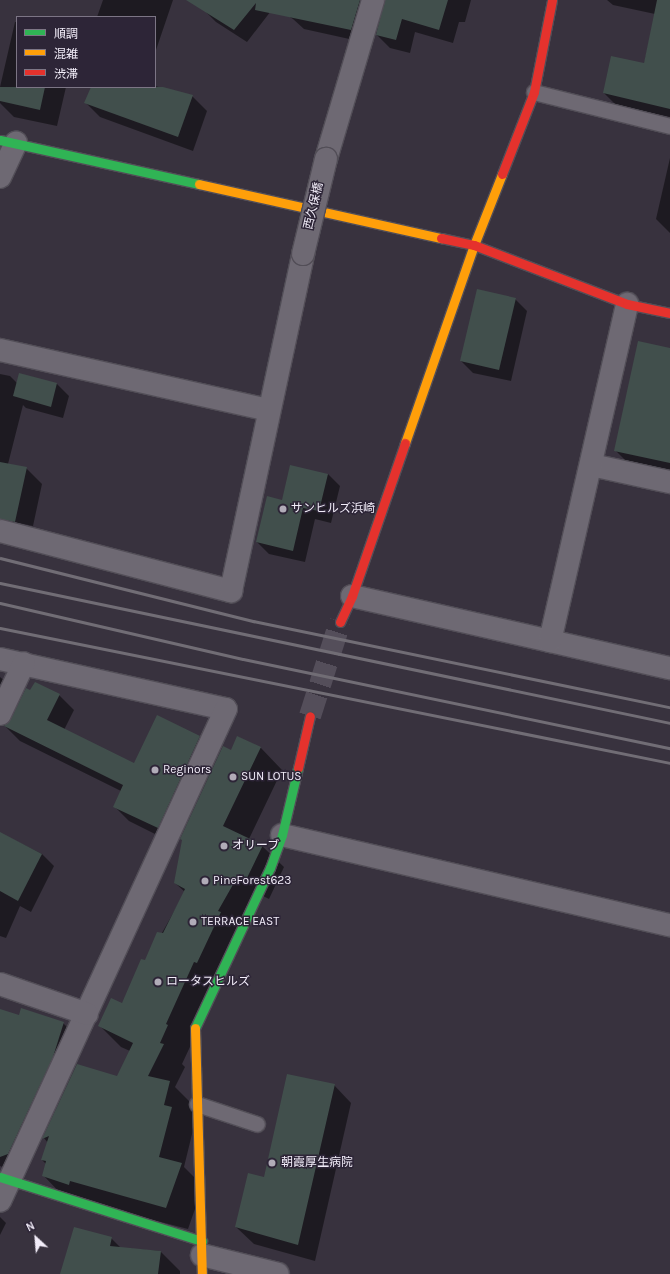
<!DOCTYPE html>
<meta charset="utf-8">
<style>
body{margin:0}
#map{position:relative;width:670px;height:1274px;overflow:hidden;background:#38323e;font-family:Karla,"Noto Sans JP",sans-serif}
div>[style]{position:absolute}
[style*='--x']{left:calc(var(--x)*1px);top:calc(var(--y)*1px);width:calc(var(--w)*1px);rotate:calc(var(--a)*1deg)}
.shadow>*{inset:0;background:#0007}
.building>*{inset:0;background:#414f4c}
.secondary-tunnel>*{height:22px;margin-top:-11px;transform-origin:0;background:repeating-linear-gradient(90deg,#544e5a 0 22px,transparent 0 33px)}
.roads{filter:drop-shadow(1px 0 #524e57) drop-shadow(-1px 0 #524e57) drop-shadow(0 1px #524e57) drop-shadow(0 -1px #524e57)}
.lane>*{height:15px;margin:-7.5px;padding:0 7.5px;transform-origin:7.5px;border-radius:7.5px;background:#6e6973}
.street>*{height:22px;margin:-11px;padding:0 11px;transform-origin:11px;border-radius:11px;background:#6e6973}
.fast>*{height:9px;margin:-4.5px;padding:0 4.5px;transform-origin:4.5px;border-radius:4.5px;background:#30b455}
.slow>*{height:9px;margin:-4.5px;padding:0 4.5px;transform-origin:4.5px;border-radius:4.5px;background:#ff9f0a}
.jam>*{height:9px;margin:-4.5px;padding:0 4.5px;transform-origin:4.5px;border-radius:4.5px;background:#e5322d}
.rail>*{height:3px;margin:-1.5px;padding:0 1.5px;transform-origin:1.5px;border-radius:1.5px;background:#716d75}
.bridges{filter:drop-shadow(1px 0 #524e57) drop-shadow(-1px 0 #524e57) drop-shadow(0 1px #524e57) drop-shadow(0 -1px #524e57)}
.street-bridge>*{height:22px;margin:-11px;padding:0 11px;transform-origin:11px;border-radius:11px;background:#6e6973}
.dots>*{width:11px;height:11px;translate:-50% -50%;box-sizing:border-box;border:2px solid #2d2537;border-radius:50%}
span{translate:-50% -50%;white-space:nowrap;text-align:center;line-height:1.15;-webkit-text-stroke:3px #2d2537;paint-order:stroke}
.street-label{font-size:12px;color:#f2edf9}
.poi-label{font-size:12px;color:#f2edf9}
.left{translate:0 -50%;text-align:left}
.legend{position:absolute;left:16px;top:16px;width:140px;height:72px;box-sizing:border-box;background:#2d2537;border:1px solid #7c7585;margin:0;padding:5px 7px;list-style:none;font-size:12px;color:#f2edf9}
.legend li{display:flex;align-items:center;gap:8px;height:20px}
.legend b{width:20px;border:1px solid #7c7585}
.north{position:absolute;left:16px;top:1218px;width:40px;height:40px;-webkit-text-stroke:3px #2d2537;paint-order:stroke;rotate:334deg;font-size:11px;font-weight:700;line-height:16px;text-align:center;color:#f2edf9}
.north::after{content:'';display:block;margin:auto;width:14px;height:18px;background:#f2edf9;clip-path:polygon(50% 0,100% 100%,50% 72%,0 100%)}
</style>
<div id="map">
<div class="shadow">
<div style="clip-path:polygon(103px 0,173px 0,155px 53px,155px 17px,97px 17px)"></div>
<div style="clip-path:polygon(211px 0,371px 0,363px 42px,304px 29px,293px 19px,274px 7px,247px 42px,216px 22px,204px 10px)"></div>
<div style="clip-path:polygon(390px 0,471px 0,465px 22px,459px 22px,453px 43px,415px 32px,410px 53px,390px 48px,377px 35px)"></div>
<div style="clip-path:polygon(607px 0,670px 0,670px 117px,616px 105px,604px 93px,644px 65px,655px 14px,613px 5px)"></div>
<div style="clip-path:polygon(15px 22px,17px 22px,17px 87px,66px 87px,57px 126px,14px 117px,0 103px,0 87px)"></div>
<div style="clip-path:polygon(155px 86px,192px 96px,207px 111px,193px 151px,100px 117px,86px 103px,92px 87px)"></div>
<div style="clip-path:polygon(670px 158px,670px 233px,656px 219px)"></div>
<div style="clip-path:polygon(515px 299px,527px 311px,511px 381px,473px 373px,461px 361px)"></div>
<div style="clip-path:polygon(670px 349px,670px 479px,637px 472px,615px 450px)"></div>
<div style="clip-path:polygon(0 374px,10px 376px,18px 384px,20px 374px,57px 384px,69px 396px,63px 418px,26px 408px,23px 405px,8px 464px,26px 468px,42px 484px,33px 526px,0 519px)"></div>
<div style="clip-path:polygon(328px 474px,340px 486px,331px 523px,315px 519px,305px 562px,269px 554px,257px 542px)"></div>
<div style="clip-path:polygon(0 677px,14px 689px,0 720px)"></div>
<div style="clip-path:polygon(59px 695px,74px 710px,64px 730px,134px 764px,199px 736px,215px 752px,173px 843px,129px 821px,114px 806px,121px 791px,20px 741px,5px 726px)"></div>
<div style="clip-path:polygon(238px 737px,261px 748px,282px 770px,249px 839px,262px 846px,284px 867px,269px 899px,261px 895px,182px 1064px,185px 1067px,175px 1087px,192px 1104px,193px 1130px,184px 1167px,203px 1186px,188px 1229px,64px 1197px,43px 1175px,46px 1164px,42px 1160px,48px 1143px,44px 1138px,77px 1065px,117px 1078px,130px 1051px,121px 1047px,99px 1025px,122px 1004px,185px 892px,175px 883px)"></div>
<div style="clip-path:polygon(0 833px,42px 854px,54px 866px,31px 912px,20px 906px,6px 938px,0 936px)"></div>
<div style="clip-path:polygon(0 1010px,19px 1017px,63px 1023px,77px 1037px,13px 1172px,0 1166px)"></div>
<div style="clip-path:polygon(334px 1085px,351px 1103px,315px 1261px,254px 1244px,236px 1227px,264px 1178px)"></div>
<div style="clip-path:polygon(0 1217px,6px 1223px,0 1235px)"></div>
<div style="clip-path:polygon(111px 1238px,121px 1248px,160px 1251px,180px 1271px,180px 1274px,61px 1274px)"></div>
</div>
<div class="building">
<div style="clip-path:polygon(186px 0,360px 0,351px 30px,255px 10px,256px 3px,234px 30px)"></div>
<div style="clip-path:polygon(385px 0,448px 0,439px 30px,402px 19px,396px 40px,376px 35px)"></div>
<div style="clip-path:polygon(657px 0,670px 0,670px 109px,603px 93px,611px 56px,644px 63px)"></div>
<div style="clip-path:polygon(0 87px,45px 87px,40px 110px,0 101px)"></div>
<div style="clip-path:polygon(91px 87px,163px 87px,193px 95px,178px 137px,84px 103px)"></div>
<div style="clip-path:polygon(477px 289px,516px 298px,499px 370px,460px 361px)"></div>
<div style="clip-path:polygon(638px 341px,670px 348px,670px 463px,614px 451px)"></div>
<div style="clip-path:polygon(19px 373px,57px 383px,51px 407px,13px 396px)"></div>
<div style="clip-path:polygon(0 462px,27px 467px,15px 522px,0 519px)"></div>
<div style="clip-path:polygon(290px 465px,328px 474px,319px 511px,303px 508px,293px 551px,256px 542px,267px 496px,282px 500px)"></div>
<div style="clip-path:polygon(35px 682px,60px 694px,47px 720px,134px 763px,157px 715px,200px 736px,158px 828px,113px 807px,123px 785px,4px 726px,11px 719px,26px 688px,30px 690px)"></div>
<div style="clip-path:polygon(237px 736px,261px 747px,223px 826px,263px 845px,247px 878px,239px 874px,218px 911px,221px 912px,197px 963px,194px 962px,166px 1024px,168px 1025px,160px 1043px,164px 1044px,148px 1076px,170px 1081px,164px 1105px,172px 1107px,159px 1157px,182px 1163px,166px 1208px,70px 1181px,69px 1185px,42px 1176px,46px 1161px,41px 1160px,49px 1136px,42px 1139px,77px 1064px,117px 1076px,133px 1043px,98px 1026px,111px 998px,122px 1003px,141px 959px,145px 960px,157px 932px,163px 933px,185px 889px,174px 883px,182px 840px,180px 839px,223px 746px,231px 750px)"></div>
<div style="clip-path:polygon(0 832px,42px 854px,18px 901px,0 891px)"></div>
<div style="clip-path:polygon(21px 1008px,64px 1022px,53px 1057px,8px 1154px,0 1157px,0 1009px,19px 1015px)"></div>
<div style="clip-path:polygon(287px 1074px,335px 1084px,298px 1245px,235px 1227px,248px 1173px,264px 1177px)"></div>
<div style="clip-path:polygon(74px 1227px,112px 1237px,110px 1246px,161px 1251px,158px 1274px,60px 1274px)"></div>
</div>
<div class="secondary-tunnel">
<div style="--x:310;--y:716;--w:99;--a:-72.3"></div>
</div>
<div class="roads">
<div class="lane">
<div style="--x:534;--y:92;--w:140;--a:14"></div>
<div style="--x:197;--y:1104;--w:63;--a:18.4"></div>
</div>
<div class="street">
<div style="--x:326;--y:159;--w:166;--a:-73.5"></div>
<div style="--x:0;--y:177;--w:38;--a:-65"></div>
<div style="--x:0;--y:350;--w:275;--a:12.6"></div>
<div style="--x:592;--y:465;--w:80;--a:12.3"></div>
<div style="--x:0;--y:531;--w:239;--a:14.6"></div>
<div style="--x:231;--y:591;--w:345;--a:-77.9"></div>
<div style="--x:352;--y:596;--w:326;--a:12.8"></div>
<div style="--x:550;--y:641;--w:346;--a:-77.1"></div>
<div style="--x:0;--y:659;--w:231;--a:12.5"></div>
<div style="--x:226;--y:709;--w:541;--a:114.67"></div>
<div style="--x:0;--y:714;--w:56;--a:-64.8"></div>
<div style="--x:282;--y:835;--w:398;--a:13.1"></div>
<div style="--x:0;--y:984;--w:92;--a:19"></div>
<div style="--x:202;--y:1255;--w:78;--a:14"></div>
</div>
<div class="fast">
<div style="--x:0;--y:140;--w:204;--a:12.5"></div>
<div style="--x:195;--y:1028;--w:177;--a:-64.9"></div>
<div style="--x:270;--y:868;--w:35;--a:-70"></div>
<div style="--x:282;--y:835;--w:69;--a:-76.6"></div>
<div style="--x:0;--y:1177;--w:212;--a:17.6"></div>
</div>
<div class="slow">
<div style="--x:199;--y:184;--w:248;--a:12.6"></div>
<div style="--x:405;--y:443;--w:210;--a:-70.8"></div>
<div style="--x:474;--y:245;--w:76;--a:-68.5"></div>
<div style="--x:195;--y:1028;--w:246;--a:88.4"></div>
</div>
<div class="jam">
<div style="--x:502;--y:174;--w:88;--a:-68.7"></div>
<div style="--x:534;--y:92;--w:94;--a:-78.9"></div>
<div style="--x:441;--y:238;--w:34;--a:12"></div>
<div style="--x:474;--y:245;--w:164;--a:21.1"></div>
<div style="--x:627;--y:304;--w:44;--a:11.8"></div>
<div style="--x:340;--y:622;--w:29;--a:-65"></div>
<div style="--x:352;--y:596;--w:162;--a:-70.9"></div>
<div style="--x:298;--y:768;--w:53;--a:-77"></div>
</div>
</div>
<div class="rail">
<div style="--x:0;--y:558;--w:261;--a:14"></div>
<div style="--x:253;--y:621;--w:426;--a:11.7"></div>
<div style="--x:0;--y:583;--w:684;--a:11.8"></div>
<div style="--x:0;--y:603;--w:249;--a:13"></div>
<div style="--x:243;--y:659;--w:436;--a:11.8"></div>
<div style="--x:0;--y:628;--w:683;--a:11.39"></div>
</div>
<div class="bridges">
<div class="street-bridge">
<div style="--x:303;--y:254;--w:98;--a:-76.4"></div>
</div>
</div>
<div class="dots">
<div style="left:283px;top:509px;background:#b1acb8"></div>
<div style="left:155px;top:770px;background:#b1acb8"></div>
<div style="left:233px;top:777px;background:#b1acb8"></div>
<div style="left:224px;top:846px;background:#b1acb8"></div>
<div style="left:205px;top:881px;background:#b1acb8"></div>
<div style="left:193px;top:922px;background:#b1acb8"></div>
<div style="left:158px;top:982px;background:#b1acb8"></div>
<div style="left:272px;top:1163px;background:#b1acb8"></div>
</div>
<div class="street-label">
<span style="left:314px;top:206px;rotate:-77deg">西久保橋</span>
</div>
<div class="poi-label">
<span class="left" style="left:291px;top:509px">サンヒルズ浜崎</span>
<span class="left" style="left:163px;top:770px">Reginors</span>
<span class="left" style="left:241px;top:777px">SUN LOTUS</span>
<span class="left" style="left:232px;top:846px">オリーブ</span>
<span class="left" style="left:213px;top:881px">PineForest623</span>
<span class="left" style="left:201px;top:922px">TERRACE EAST</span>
<span class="left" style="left:166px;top:982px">ロータスヒルズ</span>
<span class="left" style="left:281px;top:1163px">朝霞厚生病院</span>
</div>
<ul class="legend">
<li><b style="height:5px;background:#30b455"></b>順調</li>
<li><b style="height:5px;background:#ff9f0a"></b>混雑</li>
<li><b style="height:5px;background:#e5322d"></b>渋滞</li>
</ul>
<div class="north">N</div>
</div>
